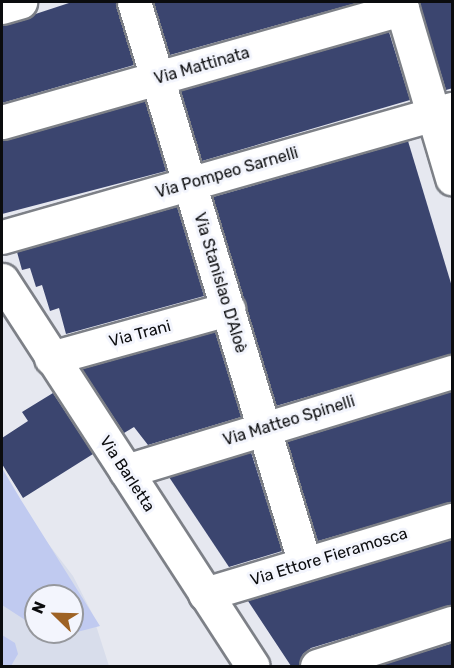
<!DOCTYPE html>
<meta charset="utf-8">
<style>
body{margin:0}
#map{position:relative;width:454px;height:668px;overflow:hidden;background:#e6e8f0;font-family:Rubik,sans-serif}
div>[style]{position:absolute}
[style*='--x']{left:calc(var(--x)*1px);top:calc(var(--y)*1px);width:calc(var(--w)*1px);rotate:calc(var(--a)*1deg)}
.built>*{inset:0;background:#d8ddeb}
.green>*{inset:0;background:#c0caf0}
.building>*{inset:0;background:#3b456f}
.roads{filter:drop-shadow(2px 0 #7d8087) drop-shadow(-2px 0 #7d8087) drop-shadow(0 2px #7d8087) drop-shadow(0 -2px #7d8087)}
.street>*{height:33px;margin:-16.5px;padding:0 16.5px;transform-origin:16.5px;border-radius:16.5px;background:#fff}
.secondary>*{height:33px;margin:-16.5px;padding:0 16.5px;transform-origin:16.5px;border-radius:16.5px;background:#fff}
span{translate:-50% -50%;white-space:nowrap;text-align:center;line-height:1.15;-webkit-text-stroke:6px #f3f5fd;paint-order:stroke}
.street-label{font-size:16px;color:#0b0c0e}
.frame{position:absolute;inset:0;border:3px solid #0b0c0e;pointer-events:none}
.north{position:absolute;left:24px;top:584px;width:60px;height:60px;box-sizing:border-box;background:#f3f5fd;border:2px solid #96989d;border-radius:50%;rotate:293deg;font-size:16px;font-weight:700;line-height:24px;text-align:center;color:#0b0c0e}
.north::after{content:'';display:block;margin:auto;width:21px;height:27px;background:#9e6224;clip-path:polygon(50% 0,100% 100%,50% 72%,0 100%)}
</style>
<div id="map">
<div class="built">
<div style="clip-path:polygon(evenodd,2px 469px,37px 529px,73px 576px,92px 613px,109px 666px,2px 666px,2px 469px,36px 596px,72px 596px,72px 632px,36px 632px,36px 596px)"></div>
</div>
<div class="green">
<div style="clip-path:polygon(2px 468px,21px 500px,100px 626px,58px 637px,44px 632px,72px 632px,72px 596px,36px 596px,36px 627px,2px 605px)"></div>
<div style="clip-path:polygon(2px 635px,15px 643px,18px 654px,11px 666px,2px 666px)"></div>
</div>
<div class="building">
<div style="clip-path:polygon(72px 2px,116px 2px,134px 65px,2px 103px,2px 25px)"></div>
<div style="clip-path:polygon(153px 2px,360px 2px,170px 55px)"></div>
<div style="clip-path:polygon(419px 2px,453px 2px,453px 88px,446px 90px)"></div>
<div style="clip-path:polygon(389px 32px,410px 100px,202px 161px,181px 91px)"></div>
<div style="clip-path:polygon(145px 101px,166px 171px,2px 214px,2px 140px)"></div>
<div style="clip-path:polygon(408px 141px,453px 290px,453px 354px,276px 406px,213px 197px)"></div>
<div style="clip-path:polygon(177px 207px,204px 296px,66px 334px,59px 308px,50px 311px,42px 285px,36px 287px,30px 268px,22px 270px,17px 252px)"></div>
<div style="clip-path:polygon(215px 332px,241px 417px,148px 445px,134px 427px,124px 433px,82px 369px)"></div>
<div style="clip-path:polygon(453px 391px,453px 502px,318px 541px,287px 442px)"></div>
<div style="clip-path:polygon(53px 393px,93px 454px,23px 498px,2px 464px,2px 438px,28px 421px,22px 412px)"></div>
<div style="clip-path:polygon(251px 452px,282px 551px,229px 567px,169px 477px)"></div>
<div style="clip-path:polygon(453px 539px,453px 605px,311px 648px,303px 654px,299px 666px,291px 666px,248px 601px)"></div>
<div style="clip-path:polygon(453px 643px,453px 666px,377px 666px)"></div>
</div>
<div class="roads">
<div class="street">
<div style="--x:134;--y:2;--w:587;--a:73.08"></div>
<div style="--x:400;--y:2;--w:184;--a:73.5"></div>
<div style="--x:2;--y:7;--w:19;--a:-16"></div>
<div style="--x:2;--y:122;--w:416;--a:-15.8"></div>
<div style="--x:2;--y:237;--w:468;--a:-15.9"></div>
<div style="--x:51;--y:358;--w:184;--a:-15.5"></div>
<div style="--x:126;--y:471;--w:341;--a:-16.9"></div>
<div style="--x:205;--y:594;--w:258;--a:-16.7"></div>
<div style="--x:317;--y:666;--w:142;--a:-17.7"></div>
</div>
<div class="secondary">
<div style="--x:2;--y:280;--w:460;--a:57"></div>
</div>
</div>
<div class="street-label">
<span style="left:202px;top:66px;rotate:-16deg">Via Mattinata</span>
<span style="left:227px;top:173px;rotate:-16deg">Via Pompeo Sarnelli</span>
<span style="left:220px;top:283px;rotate:73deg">Via Stanislao D'Aloè</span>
<span style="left:140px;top:334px;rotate:-15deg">Via Trani</span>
<span style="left:289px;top:421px;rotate:-17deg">Via Matteo Spinelli</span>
<span style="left:127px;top:474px;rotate:57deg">Via Barletta</span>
<span style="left:329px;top:557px;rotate:-17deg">Via Ettore Fieramosca</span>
</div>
<div class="frame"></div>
<div class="north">N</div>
</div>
